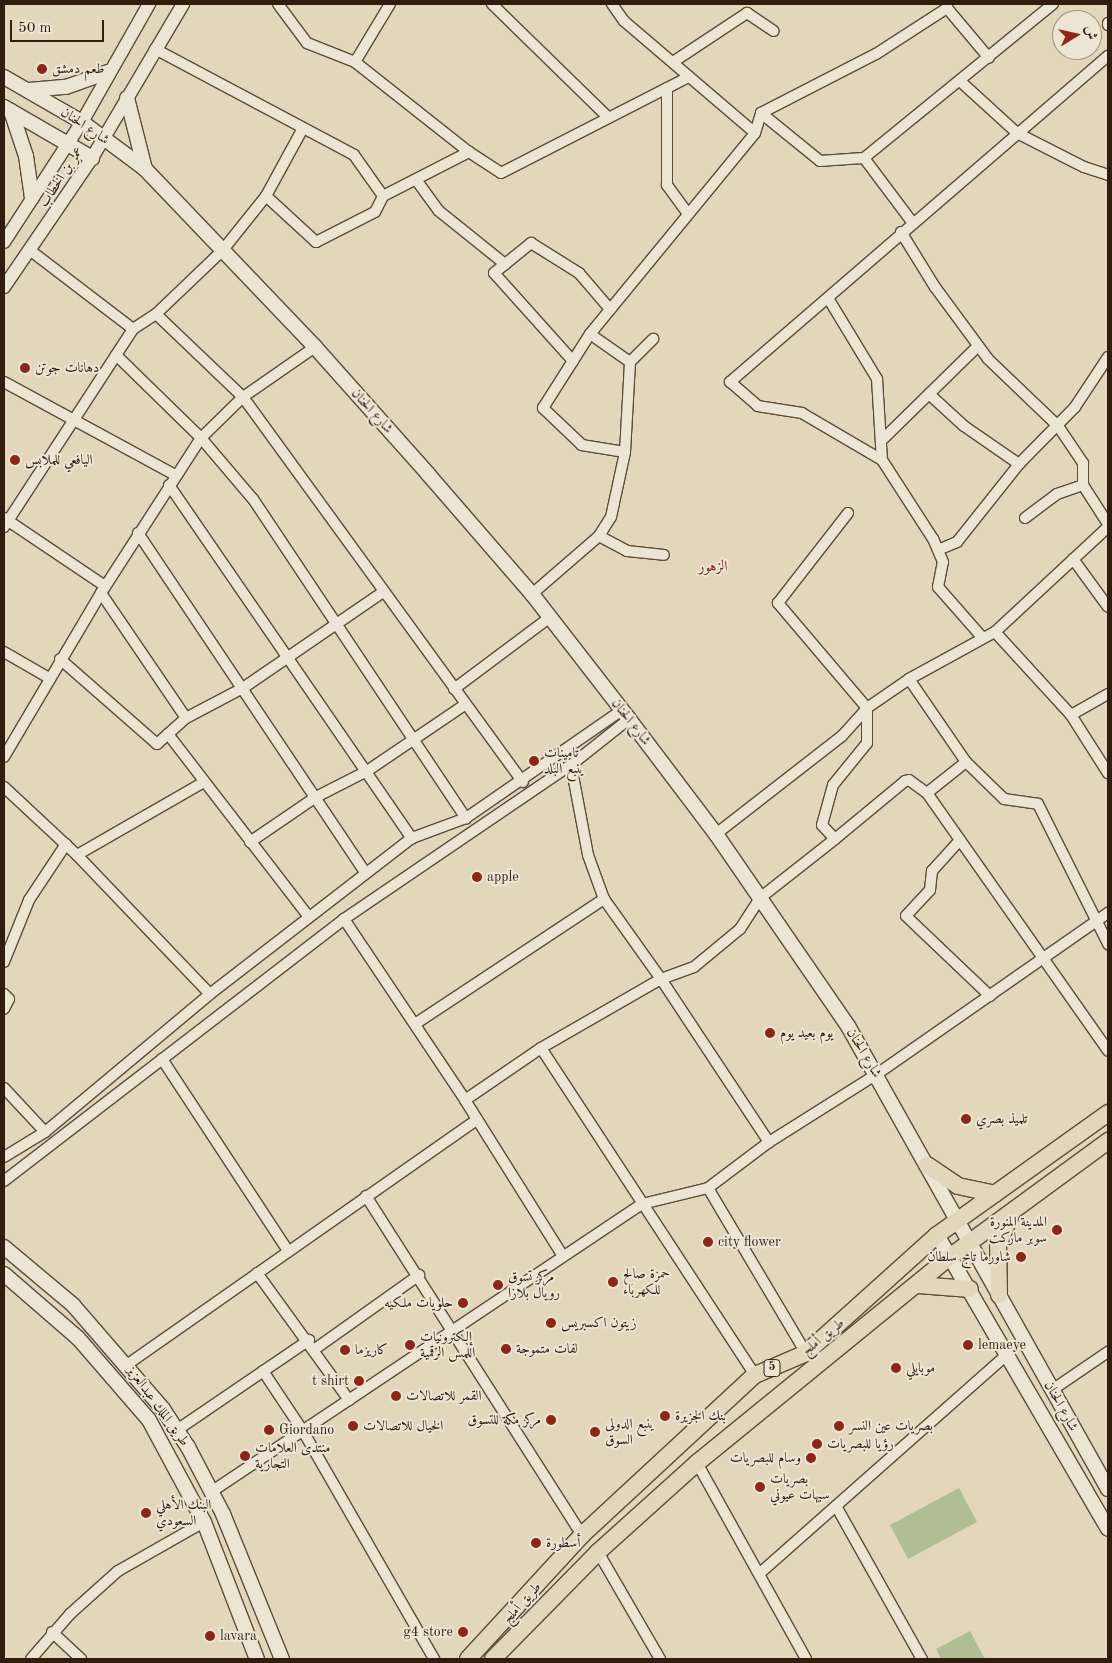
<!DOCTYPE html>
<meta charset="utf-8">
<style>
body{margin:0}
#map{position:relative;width:1112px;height:1663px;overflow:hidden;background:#e2d7bb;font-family:"Old Standard TT",Amiri,serif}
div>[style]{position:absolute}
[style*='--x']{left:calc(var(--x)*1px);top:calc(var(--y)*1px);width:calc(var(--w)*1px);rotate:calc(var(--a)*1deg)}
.green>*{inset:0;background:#b0bf93}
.roads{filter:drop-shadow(1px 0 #5c4c39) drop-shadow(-1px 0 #5c4c39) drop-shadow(0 1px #5c4c39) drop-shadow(0 -1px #5c4c39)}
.minor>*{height:10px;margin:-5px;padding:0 5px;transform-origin:5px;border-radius:5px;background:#ece5d3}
.tertiary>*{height:12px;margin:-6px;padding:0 6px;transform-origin:6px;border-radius:6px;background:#ece5d3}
.secondary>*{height:14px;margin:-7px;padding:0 7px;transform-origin:7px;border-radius:7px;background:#ece5d3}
.trunk>*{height:16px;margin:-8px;padding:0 8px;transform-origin:8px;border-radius:8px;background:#e2d7bb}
.dots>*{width:14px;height:14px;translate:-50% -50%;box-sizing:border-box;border:2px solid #ece5d3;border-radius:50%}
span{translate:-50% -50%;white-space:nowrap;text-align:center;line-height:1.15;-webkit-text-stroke:4px #ece5d3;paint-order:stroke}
.shield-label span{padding:1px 4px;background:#ece5d3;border:1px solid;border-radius:4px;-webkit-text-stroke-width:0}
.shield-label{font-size:12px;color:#301d0e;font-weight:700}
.poi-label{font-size:14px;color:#301d0e}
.left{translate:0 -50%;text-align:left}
.right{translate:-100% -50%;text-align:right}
.street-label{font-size:14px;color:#301d0e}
.neighbourhood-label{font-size:15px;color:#7a1f14}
.frame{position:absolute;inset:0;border:5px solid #301d0e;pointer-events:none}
.north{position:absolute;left:1052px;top:10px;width:50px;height:50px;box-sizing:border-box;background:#ece5d3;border:1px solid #a19584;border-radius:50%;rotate:81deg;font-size:14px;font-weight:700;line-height:20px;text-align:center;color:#301d0e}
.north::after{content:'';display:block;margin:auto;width:18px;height:22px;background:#8f2418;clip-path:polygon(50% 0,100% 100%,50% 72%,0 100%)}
.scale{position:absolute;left:10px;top:20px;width:94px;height:22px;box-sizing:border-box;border:2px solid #301d0e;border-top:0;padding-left:6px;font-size:15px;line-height:18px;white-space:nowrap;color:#301d0e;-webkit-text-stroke:4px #ece5d3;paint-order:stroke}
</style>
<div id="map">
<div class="green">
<div style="clip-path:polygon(959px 1488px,977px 1522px,908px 1559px,890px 1525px)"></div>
<div style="clip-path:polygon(970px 1631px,985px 1659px,941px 1659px,936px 1649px)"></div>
</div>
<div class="roads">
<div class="minor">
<div style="--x:278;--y:4;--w:49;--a:53.4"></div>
<div style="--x:307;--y:43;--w:52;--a:21.6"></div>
<div style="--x:355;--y:62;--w:145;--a:38.3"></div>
<div style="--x:469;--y:152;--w:38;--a:33"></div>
<div style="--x:501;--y:173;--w:211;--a:-27.1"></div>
<div style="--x:492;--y:4;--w:163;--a:44.3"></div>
<div style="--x:612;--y:4;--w:21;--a:55"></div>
<div style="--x:624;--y:21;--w:172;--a:40.5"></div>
<div style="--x:1108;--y:23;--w:2;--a:90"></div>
<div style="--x:155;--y:49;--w:225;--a:28"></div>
<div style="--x:354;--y:155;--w:50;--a:54.7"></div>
<div style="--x:355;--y:62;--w:68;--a:-58.9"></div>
<div style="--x:673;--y:62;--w:89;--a:-33.5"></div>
<div style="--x:747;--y:13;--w:32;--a:34"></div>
<div style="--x:960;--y:81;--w:77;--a:42.4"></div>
<div style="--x:1017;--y:133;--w:75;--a:26.9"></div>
<div style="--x:1084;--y:167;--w:25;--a:18"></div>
<div style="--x:667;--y:88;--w:97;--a:90"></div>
<div style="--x:667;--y:185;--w:36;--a:54"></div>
<div style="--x:761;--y:113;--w:76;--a:39.1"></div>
<div style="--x:820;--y:161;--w:44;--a:-3.9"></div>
<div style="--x:864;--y:158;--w:244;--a:-39.2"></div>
<div style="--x:864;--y:158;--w:80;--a:53.1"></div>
<div style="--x:417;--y:181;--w:37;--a:54"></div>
<div style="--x:439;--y:211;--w:85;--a:38.8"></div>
<div style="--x:266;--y:196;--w:68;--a:42.6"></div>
<div style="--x:316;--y:242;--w:66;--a:-27"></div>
<div style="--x:375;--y:212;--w:18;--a:-63"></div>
<div style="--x:383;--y:196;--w:97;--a:-27.1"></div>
<div style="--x:901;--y:232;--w:65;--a:58.3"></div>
<div style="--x:935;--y:287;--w:89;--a:53.6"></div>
<div style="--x:988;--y:359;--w:97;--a:43.7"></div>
<div style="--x:1058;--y:426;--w:45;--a:56"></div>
<div style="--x:1083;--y:463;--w:22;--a:90"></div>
<div style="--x:1083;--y:485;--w:46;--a:57.3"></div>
<div style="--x:31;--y:251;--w:128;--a:37.4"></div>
<div style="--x:828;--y:298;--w:95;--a:58.8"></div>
<div style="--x:877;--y:379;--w:81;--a:86.5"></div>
<div style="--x:156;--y:314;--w:120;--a:43.7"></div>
<div style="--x:243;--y:397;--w:476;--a:54"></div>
<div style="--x:590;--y:334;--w:49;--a:35"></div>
<div style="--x:116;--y:355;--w:119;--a:44.3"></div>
<div style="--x:201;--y:438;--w:80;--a:49.6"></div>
<div style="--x:253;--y:499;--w:384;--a:56.3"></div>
<div style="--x:573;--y:361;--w:118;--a:-131.9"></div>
<div style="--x:494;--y:273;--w:48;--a:-39"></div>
<div style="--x:531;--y:243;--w:57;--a:32"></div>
<div style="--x:579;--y:273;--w:48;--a:49.3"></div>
<div style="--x:4;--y:382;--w:195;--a:28.5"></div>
<div style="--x:929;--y:394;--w:47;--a:42.4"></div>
<div style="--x:964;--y:426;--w:67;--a:34.6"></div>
<div style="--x:881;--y:441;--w:136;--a:-44.4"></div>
<div style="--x:625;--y:452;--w:44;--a:-170.8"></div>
<div style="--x:582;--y:445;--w:54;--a:-136.5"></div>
<div style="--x:543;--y:408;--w:88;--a:-57.6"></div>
<div style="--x:590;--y:334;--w:260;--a:-50.6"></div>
<div style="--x:755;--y:133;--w:21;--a:-73"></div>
<div style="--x:761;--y:113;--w:129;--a:-27.2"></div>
<div style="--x:876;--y:54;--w:85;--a:-32.9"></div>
<div style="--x:947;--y:8;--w:65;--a:50"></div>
<div style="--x:169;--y:485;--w:429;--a:55.5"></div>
<div style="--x:4;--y:518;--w:122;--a:34"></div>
<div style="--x:1025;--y:518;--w:40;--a:-37"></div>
<div style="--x:1057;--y:494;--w:28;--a:-19"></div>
<div style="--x:4;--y:527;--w:236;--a:-56.9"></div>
<div style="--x:133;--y:329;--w:27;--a:-33"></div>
<div style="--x:156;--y:314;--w:91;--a:-43.7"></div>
<div style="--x:222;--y:251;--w:70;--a:-51.3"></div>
<div style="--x:266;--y:196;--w:77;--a:-61.4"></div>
<div style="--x:138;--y:533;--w:409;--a:56.2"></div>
<div style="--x:599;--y:536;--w:32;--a:28"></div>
<div style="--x:627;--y:551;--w:37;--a:6"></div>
<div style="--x:938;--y:550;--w:21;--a:-23"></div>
<div style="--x:957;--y:542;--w:100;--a:-51.5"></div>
<div style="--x:1019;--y:464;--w:80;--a:-45.5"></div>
<div style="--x:1075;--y:407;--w:60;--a:-56.6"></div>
<div style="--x:1073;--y:559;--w:59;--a:53.9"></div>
<div style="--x:101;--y:593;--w:151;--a:55.8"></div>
<div style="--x:532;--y:594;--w:89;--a:-40.9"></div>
<div style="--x:599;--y:536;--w:22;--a:-58"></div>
<div style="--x:611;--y:517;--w:66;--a:-77.8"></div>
<div style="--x:625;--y:452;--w:90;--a:-86.8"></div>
<div style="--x:630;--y:362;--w:33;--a:-45"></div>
<div style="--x:995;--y:632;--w:113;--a:47.5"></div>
<div style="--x:1071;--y:715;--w:69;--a:57.5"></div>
<div style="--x:981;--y:636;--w:65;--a:-131.3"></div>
<div style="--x:938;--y:587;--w:25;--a:-79"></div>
<div style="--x:943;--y:562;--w:25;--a:-113"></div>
<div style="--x:933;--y:539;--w:94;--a:-122.8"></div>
<div style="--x:882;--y:460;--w:93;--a:-149.6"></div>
<div style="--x:802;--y:413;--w:45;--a:-171"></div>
<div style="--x:758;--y:406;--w:37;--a:-139"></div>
<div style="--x:730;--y:382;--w:499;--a:-40.8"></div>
<div style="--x:4;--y:652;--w:52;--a:30"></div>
<div style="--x:60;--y:659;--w:129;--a:41.2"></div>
<div style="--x:157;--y:744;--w:39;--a:-42"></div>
<div style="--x:186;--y:718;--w:64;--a:-27.8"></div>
<div style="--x:243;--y:688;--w:170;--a:-34.4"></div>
<div style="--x:909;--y:679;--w:101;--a:55.5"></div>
<div style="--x:454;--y:689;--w:119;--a:-36.8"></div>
<div style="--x:1071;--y:715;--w:43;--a:-29.6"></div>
<div style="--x:168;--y:734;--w:231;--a:52.4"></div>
<div style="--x:4;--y:757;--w:191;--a:-59.4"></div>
<div style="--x:101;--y:593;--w:184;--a:-57.2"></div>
<div style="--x:201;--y:438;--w:59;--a:-44.3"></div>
<div style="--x:243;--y:397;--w:88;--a:-34.8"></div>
<div style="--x:571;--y:765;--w:92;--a:79.3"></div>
<div style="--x:588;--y:855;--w:47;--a:70"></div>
<div style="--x:4;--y:787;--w:100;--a:43"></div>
<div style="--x:77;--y:855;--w:192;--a:46.3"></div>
<div style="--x:927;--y:793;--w:315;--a:54.9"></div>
<div style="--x:716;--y:834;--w:160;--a:-37.9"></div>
<div style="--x:842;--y:736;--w:38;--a:-48"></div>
<div style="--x:867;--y:708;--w:51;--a:-34.6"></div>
<div style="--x:909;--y:679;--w:98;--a:-28.7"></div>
<div style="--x:995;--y:632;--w:154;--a:-42.9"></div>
<div style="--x:835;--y:839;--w:91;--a:-39.6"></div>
<div style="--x:905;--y:781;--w:4;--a:-14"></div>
<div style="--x:909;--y:780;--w:22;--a:36"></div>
<div style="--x:927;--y:793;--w:50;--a:-38.5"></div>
<div style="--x:966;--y:762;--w:53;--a:44.2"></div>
<div style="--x:1004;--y:799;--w:34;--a:8"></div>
<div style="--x:1038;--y:804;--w:157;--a:63.4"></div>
<div style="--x:960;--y:840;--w:42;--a:132.1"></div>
<div style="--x:932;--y:871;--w:19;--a:96"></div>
<div style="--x:930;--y:890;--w:35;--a:133"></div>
<div style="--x:906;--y:916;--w:116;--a:43.6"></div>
<div style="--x:250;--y:842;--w:80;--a:-34.3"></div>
<div style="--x:316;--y:797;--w:57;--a:-27"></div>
<div style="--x:367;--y:771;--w:116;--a:-34.1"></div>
<div style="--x:77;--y:855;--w:146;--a:-29.9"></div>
<div style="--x:344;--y:919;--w:218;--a:56.2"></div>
<div style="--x:465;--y:1100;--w:184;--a:57.9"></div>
<div style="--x:4;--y:962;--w:67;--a:-68"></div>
<div style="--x:29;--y:900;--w:67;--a:-56.5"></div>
<div style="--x:4;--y:994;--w:7;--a:45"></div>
<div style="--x:9;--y:999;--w:11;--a:117"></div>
<div style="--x:415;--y:1024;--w:227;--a:-33.5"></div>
<div style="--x:604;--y:899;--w:98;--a:54.5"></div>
<div style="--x:661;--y:979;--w:35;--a:-20"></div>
<div style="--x:694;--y:967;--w:60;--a:-39.6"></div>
<div style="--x:740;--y:929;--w:37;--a:-57"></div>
<div style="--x:760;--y:898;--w:95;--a:-38.2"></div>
<div style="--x:835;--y:839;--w:19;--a:-133"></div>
<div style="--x:822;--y:825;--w:41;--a:-74.6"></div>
<div style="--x:833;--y:785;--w:54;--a:-51"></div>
<div style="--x:867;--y:743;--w:35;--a:-90"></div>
<div style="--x:867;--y:708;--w:138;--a:-130.3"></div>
<div style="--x:778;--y:603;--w:114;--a:-52.1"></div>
<div style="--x:541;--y:1048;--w:391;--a:56.8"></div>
<div style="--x:162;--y:1059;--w:230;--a:56.7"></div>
<div style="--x:4;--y:1088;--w:60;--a:47"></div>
<div style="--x:465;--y:1100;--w:92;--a:-34.4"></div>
<div style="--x:541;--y:1048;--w:138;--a:-29.9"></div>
<div style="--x:661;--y:979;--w:196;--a:56.5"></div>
<div style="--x:4;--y:1157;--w:48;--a:-31.4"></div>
<div style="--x:45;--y:1132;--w:215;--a:-39.9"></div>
<div style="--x:210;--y:994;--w:255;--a:-37.7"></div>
<div style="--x:412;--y:838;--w:58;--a:-20.3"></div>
<div style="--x:466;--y:818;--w:190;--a:-34.7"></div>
<div style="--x:4;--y:1181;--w:429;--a:-37.6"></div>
<div style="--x:344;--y:919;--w:274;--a:-34.2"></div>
<div style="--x:571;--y:765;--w:74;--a:-38.4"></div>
<div style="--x:708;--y:1188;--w:192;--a:59.3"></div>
<div style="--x:366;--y:1196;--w:402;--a:57.5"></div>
<div style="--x:257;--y:1273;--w:157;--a:54.1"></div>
<div style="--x:315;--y:1349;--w:128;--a:-35.4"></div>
<div style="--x:128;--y:1364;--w:426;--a:-35"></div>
<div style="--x:263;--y:1371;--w:72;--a:56.3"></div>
<div style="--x:303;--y:1431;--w:263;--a:60.1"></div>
<div style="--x:1052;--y:1390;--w:68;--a:-34.2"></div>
<div style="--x:177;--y:1430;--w:160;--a:-34.3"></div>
<div style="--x:697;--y:1463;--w:224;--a:60.9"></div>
<div style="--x:211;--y:1492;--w:518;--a:-33.75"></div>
<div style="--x:642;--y:1204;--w:68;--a:-13.6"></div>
<div style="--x:708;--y:1188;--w:76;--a:-37"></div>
<div style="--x:769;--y:1142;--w:128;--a:-32.2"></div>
<div style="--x:877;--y:1074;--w:282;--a:-34.9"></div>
<div style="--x:836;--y:1506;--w:176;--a:60.7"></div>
<div style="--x:598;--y:1552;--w:124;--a:59.9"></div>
<div style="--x:759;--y:1574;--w:332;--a:-41.5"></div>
<div style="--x:52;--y:1632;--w:40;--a:43"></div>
<div style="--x:31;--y:1659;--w:60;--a:-49.1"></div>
<div style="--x:70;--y:1614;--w:64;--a:-41.9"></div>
<div style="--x:118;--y:1571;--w:99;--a:-29.7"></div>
</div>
<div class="tertiary">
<div style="--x:4;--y:242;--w:143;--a:-57"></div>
<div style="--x:82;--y:122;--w:136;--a:-60.4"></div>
<div style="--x:4;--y:287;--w:156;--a:-55.7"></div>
<div style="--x:92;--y:158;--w:179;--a:-59.4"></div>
</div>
<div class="secondary">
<div style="--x:4;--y:77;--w:90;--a:30"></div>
<div style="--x:82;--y:122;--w:79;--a:36.7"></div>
<div style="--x:145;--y:169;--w:246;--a:46.3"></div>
<div style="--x:315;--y:347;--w:170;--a:48.3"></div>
<div style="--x:428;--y:474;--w:159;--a:49.1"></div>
<div style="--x:532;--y:594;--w:158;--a:52.2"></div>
<div style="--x:629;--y:719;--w:144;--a:52.9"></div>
<div style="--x:716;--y:834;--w:233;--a:55.5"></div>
<div style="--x:848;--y:1026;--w:531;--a:60.68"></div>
<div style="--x:29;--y:90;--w:37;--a:-5"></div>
<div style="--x:66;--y:87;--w:45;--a:-19.7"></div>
<div style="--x:127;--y:98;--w:73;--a:75.8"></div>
<div style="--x:4;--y:107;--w:102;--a:30.1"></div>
<div style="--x:11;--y:111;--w:47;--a:71.6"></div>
<div style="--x:26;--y:156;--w:42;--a:81.9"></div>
<div style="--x:937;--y:1235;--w:340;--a:59.8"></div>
<div style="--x:4;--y:1247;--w:90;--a:40"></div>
<div style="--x:73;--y:1305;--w:138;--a:49.1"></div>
<div style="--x:163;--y:1409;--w:45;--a:56.7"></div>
<div style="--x:188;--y:1447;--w:76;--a:62.4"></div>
<div style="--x:223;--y:1514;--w:157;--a:67.9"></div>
<div style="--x:4;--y:1274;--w:98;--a:40.9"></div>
<div style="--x:78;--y:1338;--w:108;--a:49.1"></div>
<div style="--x:149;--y:1420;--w:116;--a:61.7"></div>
<div style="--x:204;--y:1522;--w:147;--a:68.9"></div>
</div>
<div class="trunk">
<div style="--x:927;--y:1165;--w:37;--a:34"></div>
<div style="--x:958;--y:1186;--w:38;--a:12"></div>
<div style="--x:918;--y:1285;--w:52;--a:4.4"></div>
<div style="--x:999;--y:1295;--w:50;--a:-91.1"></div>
<div style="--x:998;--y:1245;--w:36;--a:-67"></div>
<div style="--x:468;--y:1659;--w:168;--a:-47.4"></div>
<div style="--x:582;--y:1535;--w:236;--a:-42.8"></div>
<div style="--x:755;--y:1375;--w:56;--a:-23.3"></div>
<div style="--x:806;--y:1353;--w:176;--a:-42"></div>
<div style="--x:937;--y:1235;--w:210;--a:-35.5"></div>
<div style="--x:493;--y:1659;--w:150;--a:-45.5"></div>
<div style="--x:598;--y:1552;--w:133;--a:-42"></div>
<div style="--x:697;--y:1463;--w:328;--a:-39.2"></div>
<div style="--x:951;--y:1256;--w:195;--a:-36.2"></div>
</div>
</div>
<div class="dots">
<div style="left:42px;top:69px;background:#8f2418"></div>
<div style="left:25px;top:368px;background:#8f2418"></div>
<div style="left:15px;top:460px;background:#8f2418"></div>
<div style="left:534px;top:761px;background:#8f2418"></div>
<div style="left:477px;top:877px;background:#8f2418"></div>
<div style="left:770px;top:1033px;background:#8f2418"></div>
<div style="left:966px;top:1119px;background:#8f2418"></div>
<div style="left:1057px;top:1230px;background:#8f2418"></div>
<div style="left:708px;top:1242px;background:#8f2418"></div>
<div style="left:1021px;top:1257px;background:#8f2418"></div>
<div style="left:613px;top:1282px;background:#8f2418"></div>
<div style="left:498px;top:1285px;background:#8f2418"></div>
<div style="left:463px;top:1303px;background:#8f2418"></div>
<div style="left:551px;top:1323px;background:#8f2418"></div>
<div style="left:410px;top:1345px;background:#8f2418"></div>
<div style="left:968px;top:1345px;background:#8f2418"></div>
<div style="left:506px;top:1349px;background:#8f2418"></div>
<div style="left:345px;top:1350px;background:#8f2418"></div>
<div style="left:896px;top:1368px;background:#8f2418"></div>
<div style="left:359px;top:1381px;background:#8f2418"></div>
<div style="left:396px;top:1396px;background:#8f2418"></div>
<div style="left:665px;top:1416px;background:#8f2418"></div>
<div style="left:551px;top:1420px;background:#8f2418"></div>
<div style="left:353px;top:1426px;background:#8f2418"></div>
<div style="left:839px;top:1426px;background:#8f2418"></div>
<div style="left:269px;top:1430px;background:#8f2418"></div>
<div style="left:595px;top:1432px;background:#8f2418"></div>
<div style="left:817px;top:1444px;background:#8f2418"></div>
<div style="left:245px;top:1456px;background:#8f2418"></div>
<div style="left:811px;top:1458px;background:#8f2418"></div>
<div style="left:760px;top:1487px;background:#8f2418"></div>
<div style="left:146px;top:1513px;background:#8f2418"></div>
<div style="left:536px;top:1543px;background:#8f2418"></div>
<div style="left:463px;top:1632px;background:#8f2418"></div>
<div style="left:210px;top:1636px;background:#8f2418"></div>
</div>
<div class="shield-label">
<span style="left:772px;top:1368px">5</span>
</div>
<div class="poi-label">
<span class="left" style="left:52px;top:69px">طعم دمشق</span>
<span class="left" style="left:35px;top:368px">دهانات جوتن</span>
<span class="left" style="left:25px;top:460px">اليافعي للملابس</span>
<span class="left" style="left:544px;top:761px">تامينات<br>ينبع البلد</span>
<span class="left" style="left:487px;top:877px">apple</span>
<span class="left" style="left:780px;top:1033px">يوم بعيد يوم</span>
<span class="left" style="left:976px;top:1119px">تلميذ بصري</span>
<span class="right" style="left:1047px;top:1230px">المدينة المنورة<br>سوبر ماركت</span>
<span class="left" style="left:718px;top:1242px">city flower</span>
<span class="right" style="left:1011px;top:1257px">شاورما تاج سلطان</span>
<span class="left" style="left:623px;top:1282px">حمزة صالح<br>للكهرباء</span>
<span class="left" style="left:508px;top:1285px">مركز تسوق<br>رويال بلازا</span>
<span class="right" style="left:453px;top:1303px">حلويات ملكيه</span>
<span class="left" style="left:561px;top:1323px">زيتون اكسبريس</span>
<span class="left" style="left:420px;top:1345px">إلكترونيات<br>اللمس الرقمية</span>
<span class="left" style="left:978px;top:1345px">lemaeye</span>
<span class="left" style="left:516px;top:1349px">لفات متموجة</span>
<span class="left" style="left:355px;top:1350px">كاريزما</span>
<span class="left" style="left:906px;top:1368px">موبايلي</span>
<span class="right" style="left:349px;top:1381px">t shirt</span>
<span class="left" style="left:406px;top:1396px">القمر للاتصالات</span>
<span class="left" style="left:675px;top:1416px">بنك الجزيرة</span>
<span class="right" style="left:541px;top:1420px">مركز مكة للتسوق</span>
<span class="left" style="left:605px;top:1432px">ينبع الدولى<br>السوق</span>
<span class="left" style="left:363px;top:1426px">الخيال للاتصالات</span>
<span class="left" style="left:849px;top:1426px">بصريات عين النسر</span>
<span class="left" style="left:279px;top:1430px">Giordano</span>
<span class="left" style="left:827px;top:1444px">رؤيا للبصريات</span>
<span class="left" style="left:255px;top:1456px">منتدى العلامات<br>التجارية</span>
<span class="right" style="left:801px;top:1458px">وسام للبصريات</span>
<span class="left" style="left:770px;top:1487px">بصريات<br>سيهات عيوني</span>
<span class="left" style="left:156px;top:1513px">البنك الأهلي<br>السعودي</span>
<span class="left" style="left:546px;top:1543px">أسطورة</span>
<span class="right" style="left:453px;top:1632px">g4 store</span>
<span class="left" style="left:220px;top:1636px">lavara</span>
</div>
<div class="street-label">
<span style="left:85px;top:126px;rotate:34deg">شارع الحنان</span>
<span style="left:61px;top:177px;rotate:-57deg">عمر بن الخطاب</span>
<span style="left:372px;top:411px;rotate:48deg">شارع الحنان</span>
<span style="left:631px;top:722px;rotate:52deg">شارع الحنان</span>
<span style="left:864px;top:1053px;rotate:59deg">شارع الحنان</span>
<span style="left:823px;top:1337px;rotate:-39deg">طريق أملج</span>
<span style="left:158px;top:1406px;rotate:54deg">طريق الملك عبدالعزيز</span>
<span style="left:1061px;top:1406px;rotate:61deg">شارع الحنان</span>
<span style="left:522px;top:1603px;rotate:-48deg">طريق أملج</span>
</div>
<div class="neighbourhood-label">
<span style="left:713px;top:568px">الزهور</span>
</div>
<div class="frame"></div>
<div class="north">ش</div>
<div class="scale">50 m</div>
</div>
